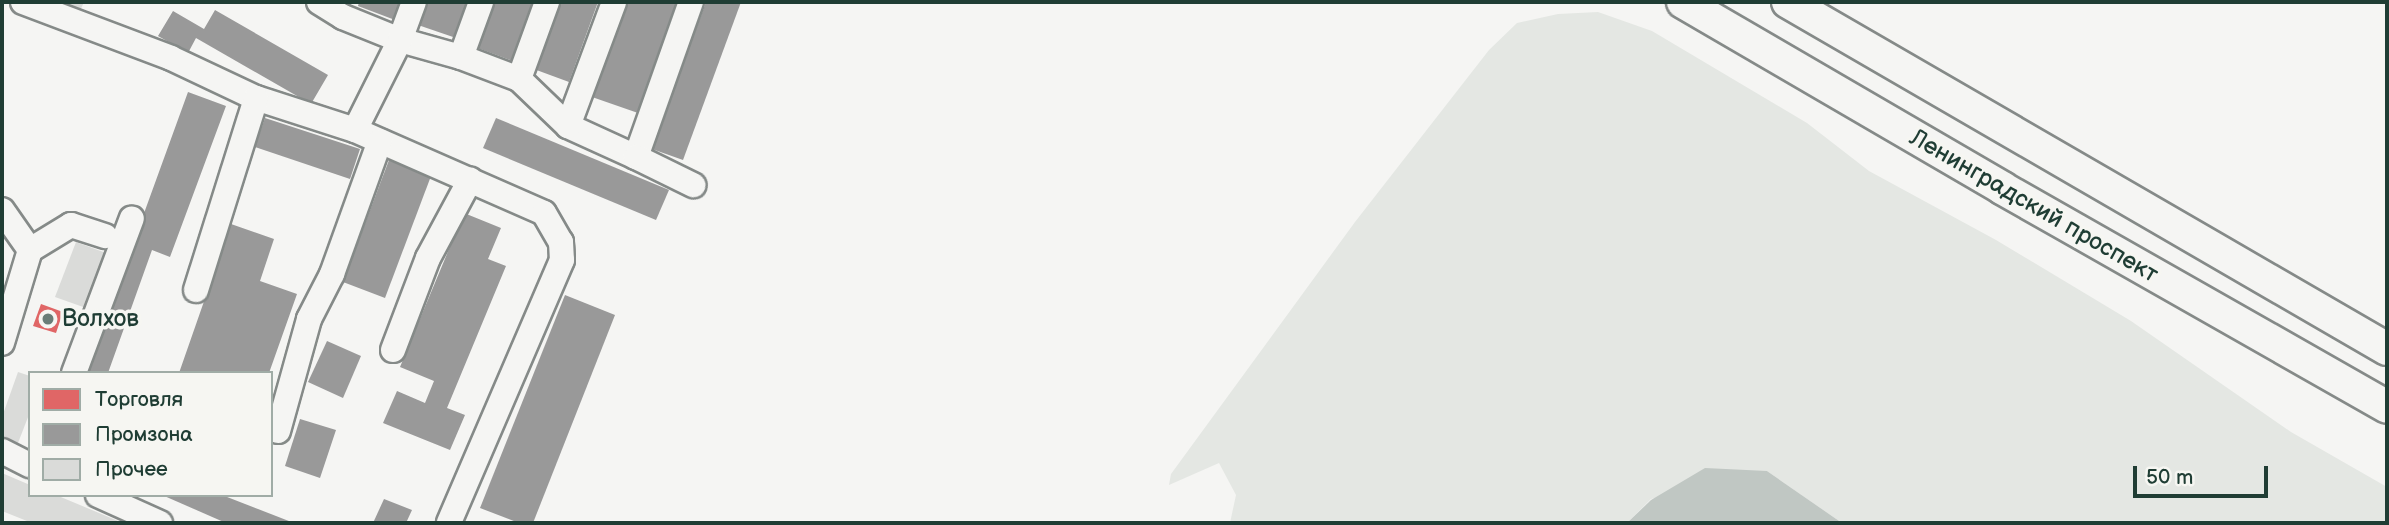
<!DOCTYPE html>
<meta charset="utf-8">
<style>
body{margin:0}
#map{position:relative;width:2389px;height:525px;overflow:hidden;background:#f5f5f3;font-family:"Balsamiq Sans",sans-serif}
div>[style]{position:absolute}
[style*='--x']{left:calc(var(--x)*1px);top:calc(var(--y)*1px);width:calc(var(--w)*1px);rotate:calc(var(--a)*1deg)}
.green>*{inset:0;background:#e4e7e3}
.water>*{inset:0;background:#c0c7c3}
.shops>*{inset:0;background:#e06666}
.industry>*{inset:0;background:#999}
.building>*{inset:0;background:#dadbd9}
.roads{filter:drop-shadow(2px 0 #858a88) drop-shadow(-2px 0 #858a88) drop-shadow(0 2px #858a88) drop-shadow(0 -2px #858a88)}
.minor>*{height:24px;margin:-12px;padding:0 12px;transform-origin:12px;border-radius:12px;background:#f5f5f3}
.major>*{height:32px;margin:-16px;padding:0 16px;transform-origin:16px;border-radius:16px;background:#f5f5f3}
.dots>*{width:19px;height:19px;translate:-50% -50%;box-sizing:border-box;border:4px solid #f6f6f2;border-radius:50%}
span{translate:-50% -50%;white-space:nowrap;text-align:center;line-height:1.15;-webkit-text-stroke:7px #f6f6f2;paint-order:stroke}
.street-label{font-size:24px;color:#1f3d34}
.poi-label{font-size:24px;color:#1f3d34}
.left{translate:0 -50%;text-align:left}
.frame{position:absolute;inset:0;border:4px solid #1f3d34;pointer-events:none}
.legend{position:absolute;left:28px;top:371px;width:245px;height:126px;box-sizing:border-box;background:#f6f6f2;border:2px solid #a0aca6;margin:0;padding:9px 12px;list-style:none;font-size:21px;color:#1f3d34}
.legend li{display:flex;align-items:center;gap:14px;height:35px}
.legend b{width:35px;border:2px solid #a0aca6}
.scale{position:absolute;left:2133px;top:466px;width:135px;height:32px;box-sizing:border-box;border:4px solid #1f3d34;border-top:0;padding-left:9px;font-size:21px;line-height:24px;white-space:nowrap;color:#1f3d34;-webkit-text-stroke:5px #f6f6f2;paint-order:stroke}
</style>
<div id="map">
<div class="green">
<div style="clip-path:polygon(1598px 12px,1652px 31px,1807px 123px,1869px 171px,1996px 240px,2131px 321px,2291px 432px,2387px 487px,2387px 523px,1842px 523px,1767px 471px,1651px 499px,1627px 523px,1230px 523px,1236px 495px,1219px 463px,1169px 485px,1171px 474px,1355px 222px,1489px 50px,1517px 23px,1558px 14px)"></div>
</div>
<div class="water">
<div style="clip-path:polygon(1705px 468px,1767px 471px,1842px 523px,1627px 523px,1651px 500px)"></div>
</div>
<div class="shops">
<div style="clip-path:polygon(41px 304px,63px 312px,56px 333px,33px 326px)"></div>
</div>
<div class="industry">
<div style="clip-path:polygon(359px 2px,402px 2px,395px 20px,358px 6px)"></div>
<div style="clip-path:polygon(427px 2px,469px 2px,456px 38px,418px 25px)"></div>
<div style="clip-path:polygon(492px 2px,535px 2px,513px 61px,475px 47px)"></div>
<div style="clip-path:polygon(556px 2px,598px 2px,569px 82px,531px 68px)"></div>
<div style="clip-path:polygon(626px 2px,679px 2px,638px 113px,592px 97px)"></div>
<div style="clip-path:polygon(706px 2px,741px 2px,683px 160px,652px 149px)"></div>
<div style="clip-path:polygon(215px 10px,328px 75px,311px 104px,196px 38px,188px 53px,158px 36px,173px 11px,204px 29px)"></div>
<div style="clip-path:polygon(188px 92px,226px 106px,170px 257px,152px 250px,108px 373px,86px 373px)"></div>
<div style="clip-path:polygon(265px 118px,360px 149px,350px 179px,255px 147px)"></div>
<div style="clip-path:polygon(496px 118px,669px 190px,656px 220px,483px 148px)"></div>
<div style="clip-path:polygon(389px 160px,431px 176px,385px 298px,343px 282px)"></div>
<div style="clip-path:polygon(464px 213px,501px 228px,488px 259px,506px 266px,447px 408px,465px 415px,450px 450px,383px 423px,397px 391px,425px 403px,434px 381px,400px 367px)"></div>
<div style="clip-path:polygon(231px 224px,274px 239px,260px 281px,297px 294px,269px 373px,179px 373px)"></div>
<div style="clip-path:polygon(565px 295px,615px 315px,533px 523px,519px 523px,480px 508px)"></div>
<div style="clip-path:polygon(327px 341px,361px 356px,343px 398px,308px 382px)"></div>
<div style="clip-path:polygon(300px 419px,336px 430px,320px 478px,285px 466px)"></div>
<div style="clip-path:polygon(162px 495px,222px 495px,294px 523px,226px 523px)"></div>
<div style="clip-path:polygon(384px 499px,412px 510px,406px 523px,373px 523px)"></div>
</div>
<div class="building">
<div style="clip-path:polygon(54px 2px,84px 2px,80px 11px)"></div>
<div style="clip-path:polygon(76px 242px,106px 253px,86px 308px,55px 297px)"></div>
<div style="clip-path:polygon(18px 372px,30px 376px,30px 412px,18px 443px,2px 437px,2px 417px)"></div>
<div style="clip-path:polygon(2px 473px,30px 485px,30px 495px,56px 495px,123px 523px,32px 523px,2px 511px)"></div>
</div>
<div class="roads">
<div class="minor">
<div style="--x:23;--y:2;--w:158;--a:20.7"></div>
<div style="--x:171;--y:58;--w:94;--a:25.2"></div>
<div style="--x:256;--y:98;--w:104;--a:17.9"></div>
<div style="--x:355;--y:130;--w:206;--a:23.7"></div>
<div style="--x:544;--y:213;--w:34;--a:60"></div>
<div style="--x:561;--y:242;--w:18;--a:87"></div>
<div style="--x:562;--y:260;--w:286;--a:113.3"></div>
<div style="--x:319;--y:2;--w:28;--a:32"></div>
<div style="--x:343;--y:17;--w:61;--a:22"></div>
<div style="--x:400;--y:40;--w:63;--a:15.6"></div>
<div style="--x:461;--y:57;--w:62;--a:20.8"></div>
<div style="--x:519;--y:79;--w:68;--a:43.8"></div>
<div style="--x:568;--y:126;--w:75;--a:24.5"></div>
<div style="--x:636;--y:157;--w:164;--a:-70.5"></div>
<div style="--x:461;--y:57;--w:59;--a:-70"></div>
<div style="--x:519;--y:79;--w:82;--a:-70"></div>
<div style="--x:568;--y:126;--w:132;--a:-69.6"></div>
<div style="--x:355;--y:130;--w:101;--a:-63.4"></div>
<div style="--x:400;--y:40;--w:40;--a:-69.8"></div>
<div style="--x:636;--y:157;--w:64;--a:26.2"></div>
<div style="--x:2;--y:210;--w:49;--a:55"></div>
<div style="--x:30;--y:250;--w:97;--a:106.8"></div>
<div style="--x:30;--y:250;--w:48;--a:-31.4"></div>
<div style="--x:71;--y:225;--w:36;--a:18"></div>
<div style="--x:196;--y:290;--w:201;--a:-72.6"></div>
<div style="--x:393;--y:350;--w:98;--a:-69.2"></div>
<div style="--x:428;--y:258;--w:89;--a:-61.7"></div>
<div style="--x:74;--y:373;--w:165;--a:-69.5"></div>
<div style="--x:278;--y:431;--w:116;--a:-74.5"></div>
<div style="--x:309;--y:319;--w:51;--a:-62.9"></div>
<div style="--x:332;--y:274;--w:141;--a:-70.2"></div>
<div style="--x:2;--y:451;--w:31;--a:27"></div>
<div style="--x:98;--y:495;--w:68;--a:24.3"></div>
</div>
<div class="major">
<div style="--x:1683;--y:2;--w:369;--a:30.2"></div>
<div style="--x:2002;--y:188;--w:443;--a:29.6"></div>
<div style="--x:1788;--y:2;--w:692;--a:30.08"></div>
</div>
</div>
<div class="dots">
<div style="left:48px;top:319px;background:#6a7d77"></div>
</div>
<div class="street-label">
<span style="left:2034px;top:206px;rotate:30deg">Ленинградский проспект</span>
</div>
<div class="poi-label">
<span class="left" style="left:62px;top:319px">Волхов</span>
</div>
<div class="frame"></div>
<ul class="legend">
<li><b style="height:19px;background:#e06666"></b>Торговля</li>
<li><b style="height:19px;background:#999"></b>Промзона</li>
<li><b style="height:19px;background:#dadbd9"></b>Прочее</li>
</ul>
<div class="scale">50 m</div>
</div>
